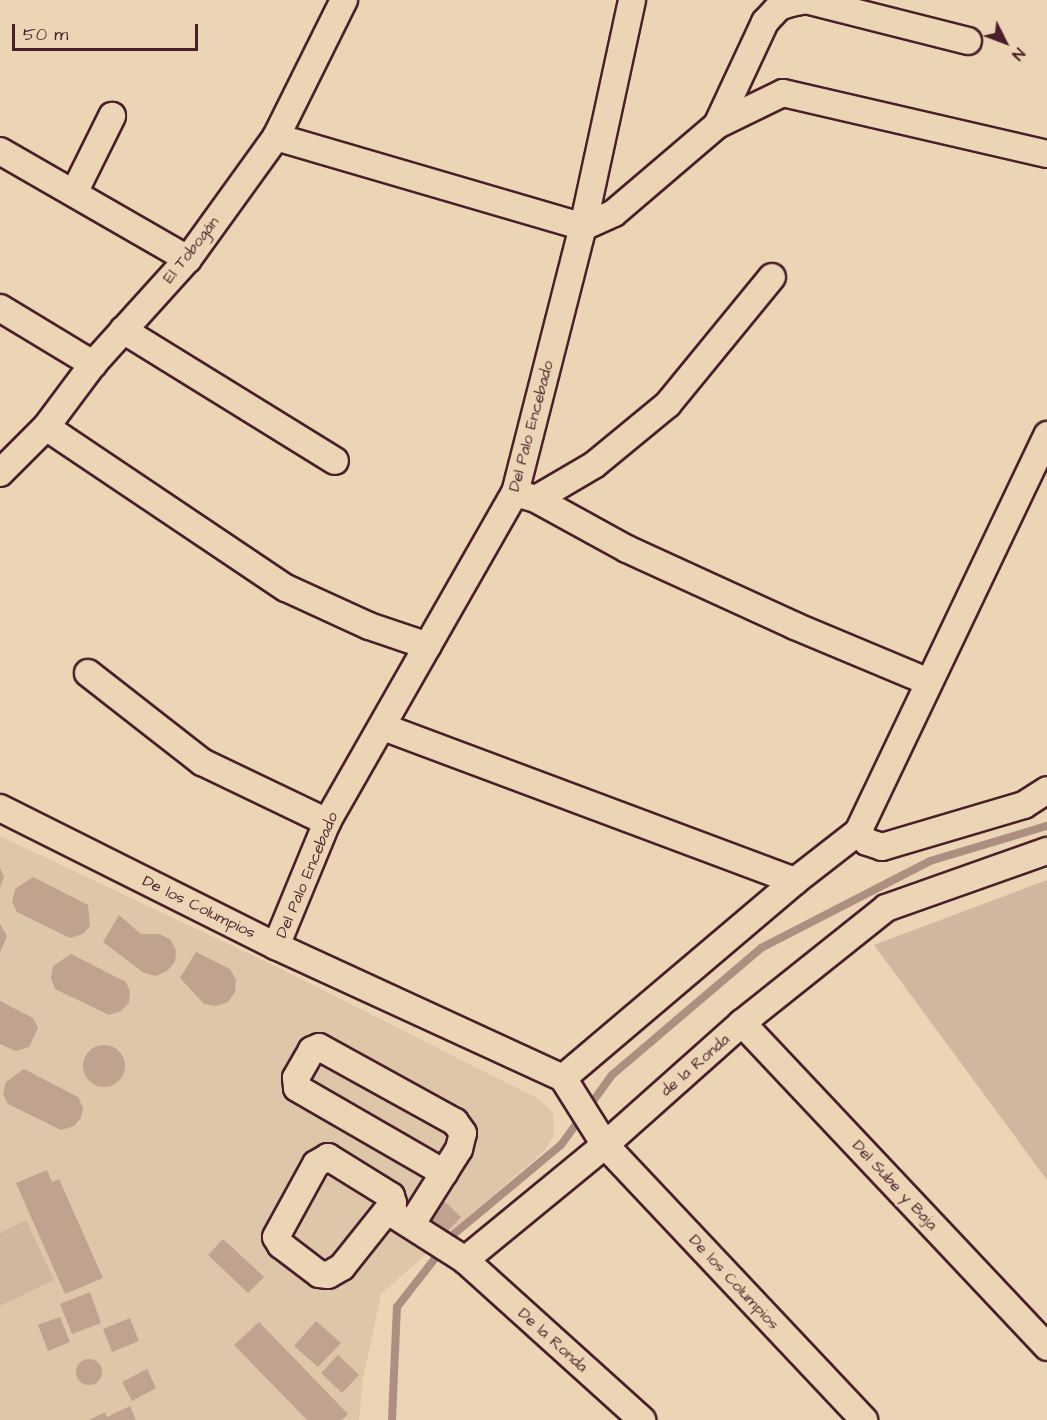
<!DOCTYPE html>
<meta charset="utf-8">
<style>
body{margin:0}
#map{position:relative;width:1047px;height:1420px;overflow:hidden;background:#ecd5b5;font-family:"Architects Daughter",sans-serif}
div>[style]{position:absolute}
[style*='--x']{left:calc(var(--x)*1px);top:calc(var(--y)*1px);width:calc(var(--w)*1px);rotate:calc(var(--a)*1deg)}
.built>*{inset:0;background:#dec6a9}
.green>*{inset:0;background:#d1b79f}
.stream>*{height:8px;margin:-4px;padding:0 4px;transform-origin:4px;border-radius:4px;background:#ad8f81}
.building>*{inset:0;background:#bfa38e}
.round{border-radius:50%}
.roads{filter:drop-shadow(2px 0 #4a1f2b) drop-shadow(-2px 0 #4a1f2b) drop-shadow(0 2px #4a1f2b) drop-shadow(0 -2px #4a1f2b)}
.minor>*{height:26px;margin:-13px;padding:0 13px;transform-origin:13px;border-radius:13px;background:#ecd5b5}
span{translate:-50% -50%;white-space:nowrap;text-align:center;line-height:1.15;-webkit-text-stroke:4.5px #ecd5b5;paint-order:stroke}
.street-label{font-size:16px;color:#4a1f2b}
.north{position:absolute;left:975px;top:12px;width:60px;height:60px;-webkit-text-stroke:4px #ecd5b5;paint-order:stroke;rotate:132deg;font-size:16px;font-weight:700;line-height:24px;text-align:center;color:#4a1f2b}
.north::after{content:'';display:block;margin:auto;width:21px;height:27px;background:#4a1f2b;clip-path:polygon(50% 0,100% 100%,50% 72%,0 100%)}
.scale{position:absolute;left:12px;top:24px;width:186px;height:27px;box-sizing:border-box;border:3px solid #4a1f2b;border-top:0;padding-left:8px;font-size:18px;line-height:21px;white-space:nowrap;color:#4a1f2b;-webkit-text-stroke:4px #ecd5b5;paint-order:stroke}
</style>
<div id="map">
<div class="built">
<div style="clip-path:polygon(0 836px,273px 965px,537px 1098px,553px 1112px,554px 1135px,545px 1150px,381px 1294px,363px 1379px,359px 1420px,0 1420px)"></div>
</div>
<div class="green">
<div style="clip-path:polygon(1047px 880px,1047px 1180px,874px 945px)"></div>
<div style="clip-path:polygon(26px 1220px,54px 1280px,0 1306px,0 1233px)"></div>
</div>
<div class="stream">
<div style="--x:392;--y:1420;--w:113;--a:-87.5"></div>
<div style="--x:397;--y:1307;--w:93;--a:-52"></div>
<div style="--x:454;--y:1234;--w:139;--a:-39.8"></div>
<div style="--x:561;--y:1145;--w:87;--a:-53.9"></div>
<div style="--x:612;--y:1075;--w:196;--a:-40.4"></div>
<div style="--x:761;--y:948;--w:190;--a:-27.2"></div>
<div style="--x:930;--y:861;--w:122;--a:-16.7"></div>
</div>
<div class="building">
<div style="clip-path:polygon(0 868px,4px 877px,0 888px)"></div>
<div style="clip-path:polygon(33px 877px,88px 905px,90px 926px,83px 934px,70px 938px,17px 912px,12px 902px,15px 889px)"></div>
<div style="clip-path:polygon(119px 915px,141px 934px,159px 934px,170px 939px,176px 950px,175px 962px,167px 971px,156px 976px,144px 973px,103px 942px)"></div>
<div style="clip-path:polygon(0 924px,7px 936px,0 953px)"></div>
<div style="clip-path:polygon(196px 952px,230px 969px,236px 980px,235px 992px,228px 1002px,216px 1006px,204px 1004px,180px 978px)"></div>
<div style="clip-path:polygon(71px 954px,126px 982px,130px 992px,129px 1003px,121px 1011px,109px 1015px,55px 989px,51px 978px,53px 966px)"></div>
<div style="clip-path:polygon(0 1001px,33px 1018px,38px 1028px,29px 1047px,16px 1051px,0 1044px)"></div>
<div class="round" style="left:83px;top:1045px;width:42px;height:42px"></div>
<div style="clip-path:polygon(24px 1069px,78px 1097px,83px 1108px,81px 1118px,74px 1126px,61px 1130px,8px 1104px,3px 1094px,6px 1082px)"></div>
<div style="clip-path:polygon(47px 1170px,52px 1182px,59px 1179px,103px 1278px,65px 1294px,16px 1183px)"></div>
<div style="clip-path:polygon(444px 1201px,461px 1217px,445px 1234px,429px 1218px)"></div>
<div style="clip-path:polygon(223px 1239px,264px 1277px,248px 1293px,208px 1255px)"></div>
<div style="clip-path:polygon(90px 1292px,101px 1323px,72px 1334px,60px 1304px)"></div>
<div style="clip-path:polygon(60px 1317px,70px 1342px,48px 1351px,38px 1325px)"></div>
<div style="clip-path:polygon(130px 1318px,139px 1341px,112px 1352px,103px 1329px)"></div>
<div style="clip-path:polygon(316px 1321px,341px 1343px,318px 1367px,294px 1346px)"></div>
<div style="clip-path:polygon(259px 1322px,348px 1414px,342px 1420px,307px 1420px,234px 1345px)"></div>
<div style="clip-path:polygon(338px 1355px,359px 1375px,342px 1393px,321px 1373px)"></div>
<div class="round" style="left:76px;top:1359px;width:26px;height:26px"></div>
<div style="clip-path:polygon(147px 1369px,156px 1388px,132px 1401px,122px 1382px)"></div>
<div style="clip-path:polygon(130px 1406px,136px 1420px,89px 1420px,105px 1412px,107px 1417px)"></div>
</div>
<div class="roads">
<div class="minor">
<div style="--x:717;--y:125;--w:114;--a:-65"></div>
<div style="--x:765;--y:22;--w:21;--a:-47"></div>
<div style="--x:779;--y:7;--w:13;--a:-18"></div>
<div style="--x:791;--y:3;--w:15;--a:-11"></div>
<div style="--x:806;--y:0;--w:167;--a:14.2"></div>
<div style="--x:276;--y:137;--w:320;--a:16.3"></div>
<div style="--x:583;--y:227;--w:34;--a:-24"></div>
<div style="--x:614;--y:213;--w:135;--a:-40.5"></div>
<div style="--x:717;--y:125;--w:73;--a:-25.9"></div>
<div style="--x:783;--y:93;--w:271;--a:13"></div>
<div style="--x:0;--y:151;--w:217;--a:29.9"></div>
<div style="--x:74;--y:193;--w:86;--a:-63.7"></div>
<div style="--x:0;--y:308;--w:109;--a:31.1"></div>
<div style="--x:123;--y:330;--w:249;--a:31.7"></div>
<div style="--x:46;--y:427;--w:289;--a:33.9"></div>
<div style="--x:286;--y:588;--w:91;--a:24.6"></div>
<div style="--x:369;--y:626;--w:62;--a:18.7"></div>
<div style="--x:0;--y:473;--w:65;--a:-45"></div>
<div style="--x:46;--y:427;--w:79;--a:-53.3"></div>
<div style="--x:93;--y:364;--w:142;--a:-47.9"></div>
<div style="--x:188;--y:259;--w:150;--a:-54.2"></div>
<div style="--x:276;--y:137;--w:153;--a:-63.6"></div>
<div style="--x:515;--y:493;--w:22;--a:16"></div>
<div style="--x:536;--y:499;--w:104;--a:28.8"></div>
<div style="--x:627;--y:549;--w:185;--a:24.6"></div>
<div style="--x:795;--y:626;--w:145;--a:22.7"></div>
<div style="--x:536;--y:499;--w:67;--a:-30.4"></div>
<div style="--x:594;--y:465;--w:96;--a:-39.5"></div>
<div style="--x:668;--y:404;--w:164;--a:-50.7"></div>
<div style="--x:88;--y:673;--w:145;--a:38"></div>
<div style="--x:202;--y:762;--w:139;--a:25.6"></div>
<div style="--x:383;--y:727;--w:440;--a:20.5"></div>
<div style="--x:0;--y:808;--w:309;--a:26.6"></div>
<div style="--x:276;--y:946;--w:316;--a:24.7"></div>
<div style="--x:858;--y:832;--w:13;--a:48"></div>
<div style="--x:867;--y:842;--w:16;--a:18"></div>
<div style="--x:882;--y:847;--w:148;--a:-16.5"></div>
<div style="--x:1024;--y:805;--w:27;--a:-33"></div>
<div style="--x:276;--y:946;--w:134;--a:-67.6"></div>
<div style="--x:327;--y:822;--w:379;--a:-60.3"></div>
<div style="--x:515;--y:493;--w:275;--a:-75.7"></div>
<div style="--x:583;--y:227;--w:232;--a:-77.8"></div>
<div style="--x:742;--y:1023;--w:445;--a:46.7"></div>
<div style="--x:563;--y:1078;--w:304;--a:-40.3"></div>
<div style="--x:795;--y:881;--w:80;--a:-37.9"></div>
<div style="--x:858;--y:832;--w:440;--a:-64.5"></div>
<div style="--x:563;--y:1078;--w:79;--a:57.9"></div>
<div style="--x:605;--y:1145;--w:378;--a:46.7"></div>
<div style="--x:328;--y:1157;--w:74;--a:31.8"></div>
<div style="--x:391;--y:1196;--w:7;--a:74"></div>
<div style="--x:393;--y:1203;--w:82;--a:128.6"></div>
<div style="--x:342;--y:1267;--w:16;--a:150"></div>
<div style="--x:328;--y:1275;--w:9;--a:-174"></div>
<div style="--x:319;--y:1274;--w:48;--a:-142.7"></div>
<div style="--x:281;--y:1245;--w:9;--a:-122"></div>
<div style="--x:276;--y:1237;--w:83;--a:-61.3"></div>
<div style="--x:316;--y:1164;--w:14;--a:-30"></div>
<div style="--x:396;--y:1216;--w:82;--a:32.5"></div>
<div style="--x:465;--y:1260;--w:239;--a:42.1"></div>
<div style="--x:411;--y:1225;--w:90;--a:-57.7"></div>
<div style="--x:459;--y:1149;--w:16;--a:-76"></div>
<div style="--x:463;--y:1133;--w:14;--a:-126"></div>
<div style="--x:455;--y:1122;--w:155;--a:-151.1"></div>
<div style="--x:319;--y:1047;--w:8;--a:157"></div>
<div style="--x:312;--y:1050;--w:32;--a:120"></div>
<div style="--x:296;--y:1078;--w:10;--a:84"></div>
<div style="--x:297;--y:1088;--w:170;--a:30"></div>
<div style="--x:465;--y:1260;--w:181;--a:-39.4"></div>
<div style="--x:605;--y:1145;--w:183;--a:-41.7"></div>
<div style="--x:742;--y:1023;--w:184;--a:-38.6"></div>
<div style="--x:886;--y:908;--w:171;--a:-19.5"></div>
</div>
</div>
<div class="street-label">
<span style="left:191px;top:250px;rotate:-52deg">El Tobogán</span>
<span style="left:531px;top:426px;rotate:-75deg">Del Palo Encebado</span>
<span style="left:307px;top:875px;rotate:-67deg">Del Palo Encebado</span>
<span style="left:199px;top:907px;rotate:26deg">De los Columpios</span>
<span style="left:695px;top:1065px;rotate:-41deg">de la Ronda</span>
<span style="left:895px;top:1185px;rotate:47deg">Del Sube y Baja</span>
<span style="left:734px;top:1282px;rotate:47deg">De los Columpios</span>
<span style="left:553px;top:1340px;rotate:42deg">De la Ronda</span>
</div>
<div class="north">N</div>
<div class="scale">50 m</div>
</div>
